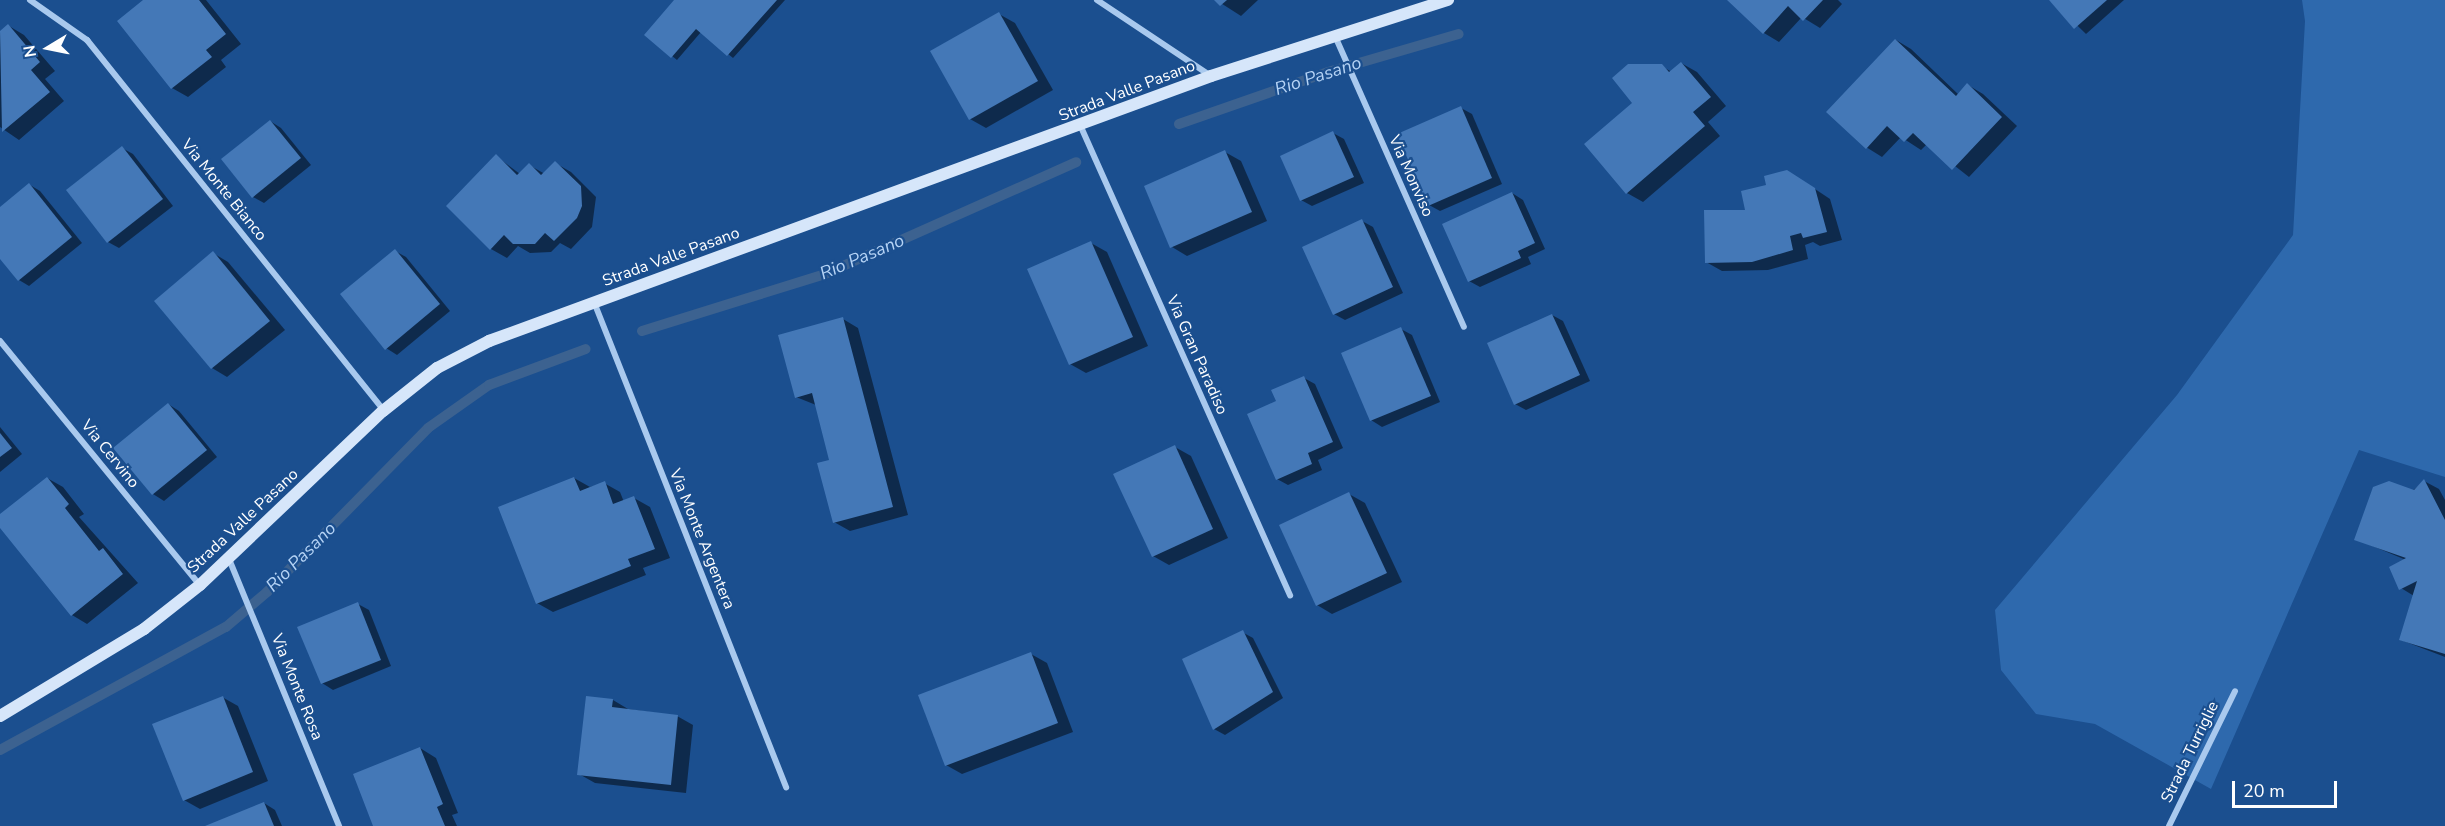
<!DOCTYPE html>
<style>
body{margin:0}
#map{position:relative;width:2445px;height:826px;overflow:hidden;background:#1b4f8f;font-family:"Nunito Sans",sans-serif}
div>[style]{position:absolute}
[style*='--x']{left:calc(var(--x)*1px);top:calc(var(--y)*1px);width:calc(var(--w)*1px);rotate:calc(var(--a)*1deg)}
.green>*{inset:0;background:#2e69ad}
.shadow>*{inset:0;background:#0007}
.stream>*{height:10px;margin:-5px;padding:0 5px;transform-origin:5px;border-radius:5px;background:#3c6290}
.building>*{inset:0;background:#4478b7}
.street>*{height:6px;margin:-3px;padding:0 3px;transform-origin:3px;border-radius:3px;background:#a9c9ee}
.secondary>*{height:12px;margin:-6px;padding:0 6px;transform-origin:6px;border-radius:6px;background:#d6e6fa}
span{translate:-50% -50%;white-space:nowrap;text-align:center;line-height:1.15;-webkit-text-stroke:4.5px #1b4f8f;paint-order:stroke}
.street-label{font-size:16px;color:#fff}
.water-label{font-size:18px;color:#b5d3f5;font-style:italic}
.north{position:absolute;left:18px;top:18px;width:60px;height:60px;-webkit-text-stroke:4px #1b4f8f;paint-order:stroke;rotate:260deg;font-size:16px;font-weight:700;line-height:24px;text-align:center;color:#fff}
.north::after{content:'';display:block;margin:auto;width:21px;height:27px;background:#fff;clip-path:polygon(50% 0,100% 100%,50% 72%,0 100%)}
.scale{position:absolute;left:2232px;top:781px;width:105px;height:27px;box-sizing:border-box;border:3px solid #fff;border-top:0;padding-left:8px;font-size:18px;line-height:21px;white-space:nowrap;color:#fff;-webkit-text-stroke:4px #1b4f8f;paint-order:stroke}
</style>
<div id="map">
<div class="green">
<div style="clip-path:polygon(2302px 0,2445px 0,2445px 477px,2359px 450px,2211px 789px,2095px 724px,2036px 714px,2001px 670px,1995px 610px,2177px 395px,2293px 235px,2305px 21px)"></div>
</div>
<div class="shadow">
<div style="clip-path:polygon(146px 0,206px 0,241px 44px,221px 60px,226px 67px,188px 97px,172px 88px)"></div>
<div style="clip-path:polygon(676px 0,785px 0,733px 58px,701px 32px,677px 60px,646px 35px)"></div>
<div style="clip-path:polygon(1216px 0,1258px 0,1241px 16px)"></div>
<div style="clip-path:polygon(1730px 0,1838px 0,1842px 4px,1820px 28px,1802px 17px,1779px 42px,1764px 33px)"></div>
<div style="clip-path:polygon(2051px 0,2124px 0,2086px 34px)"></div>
<div style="clip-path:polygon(999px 14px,1015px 23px,1053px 90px,986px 128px,970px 119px)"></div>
<div style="clip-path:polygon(9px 26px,24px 35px,55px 71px,45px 79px,64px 101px,19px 140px,0 127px,0 33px)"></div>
<div style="clip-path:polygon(1896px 40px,1911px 49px,1959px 95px,1968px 85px,1983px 94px,2017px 126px,1969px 177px,1927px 144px,1921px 150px,1901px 137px,1882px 157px,1866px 147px)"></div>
<div style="clip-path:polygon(1681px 63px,1697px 72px,1726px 106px,1708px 122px,1720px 136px,1643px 202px,1627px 193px,1634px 103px,1661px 66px,1672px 72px)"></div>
<div style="clip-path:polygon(1461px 108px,1472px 114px,1502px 184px,1440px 211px,1429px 205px)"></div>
<div style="clip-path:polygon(270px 121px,281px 128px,311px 165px,264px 203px,253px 197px,223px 160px)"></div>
<div style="clip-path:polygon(1333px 133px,1344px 139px,1364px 183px,1312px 206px,1301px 200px)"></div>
<div style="clip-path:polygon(122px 148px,133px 154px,173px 206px,119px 248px,108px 242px)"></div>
<div style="clip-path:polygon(1225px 152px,1241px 161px,1267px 221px,1187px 256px,1172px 247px)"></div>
<div style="clip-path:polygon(496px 156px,520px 174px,529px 165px,545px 174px,555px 163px,571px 172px,596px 197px,592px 227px,571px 249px,560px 243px,551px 252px,530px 253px,518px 246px,507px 258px,491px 249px,448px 206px)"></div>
<div style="clip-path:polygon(1803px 181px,1830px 199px,1842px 240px,1820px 246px,1813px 242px,1805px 245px,1808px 259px,1768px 270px,1722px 271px,1706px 262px,1767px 186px)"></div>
<div style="clip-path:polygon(30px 185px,40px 191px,82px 243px,29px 286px,19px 280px,0 256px,0 209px)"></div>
<div style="clip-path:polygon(1512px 193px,1523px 200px,1545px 249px,1528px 257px,1531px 264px,1480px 287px,1469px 281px)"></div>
<div style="clip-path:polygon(1362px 221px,1373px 227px,1403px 293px,1345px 320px,1334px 314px)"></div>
<div style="clip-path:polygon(1091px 243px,1107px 252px,1148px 346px,1086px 373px,1070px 364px)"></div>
<div style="clip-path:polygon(395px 251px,406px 257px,450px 311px,397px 355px,386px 348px)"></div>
<div style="clip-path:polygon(213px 253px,228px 262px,285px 330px,227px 377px,212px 368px)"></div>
<div style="clip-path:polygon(1552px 315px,1563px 321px,1590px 381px,1526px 410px,1515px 404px)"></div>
<div style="clip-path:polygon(843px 319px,858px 328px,908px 515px,850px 531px,834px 522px,831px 461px,816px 405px,796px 397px)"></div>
<div style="clip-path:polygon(1401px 329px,1412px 335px,1440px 402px,1382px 427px,1371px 420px)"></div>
<div style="clip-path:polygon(1304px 378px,1315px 384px,1343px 448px,1318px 460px,1322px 470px,1288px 485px,1277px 479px,1278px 402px)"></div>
<div style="clip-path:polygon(168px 404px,179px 411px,217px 457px,164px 501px,153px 494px,115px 448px)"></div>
<div style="clip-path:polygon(0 427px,22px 454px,0 472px)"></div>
<div style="clip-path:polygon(1175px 447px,1191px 456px,1228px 538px,1169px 565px,1153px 556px)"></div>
<div style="clip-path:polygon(47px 478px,63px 487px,84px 514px,79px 517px,138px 583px,87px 624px,72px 615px,0 526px,0 516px)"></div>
<div style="clip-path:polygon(574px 478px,590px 487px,604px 483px,620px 492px,624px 502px,634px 498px,650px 507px,670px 558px,643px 568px,646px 575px,553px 612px,537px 603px)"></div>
<div style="clip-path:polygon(2424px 481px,2439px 489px,2445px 500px,2445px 657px,2401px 640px,2414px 596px,2401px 588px,2406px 560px,2356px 539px)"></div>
<div style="clip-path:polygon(1349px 494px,1365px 503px,1402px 582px,1332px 614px,1317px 605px)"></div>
<div style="clip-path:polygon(358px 604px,369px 610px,391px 666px,333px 690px,322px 683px)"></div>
<div style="clip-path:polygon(1242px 632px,1253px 638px,1283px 698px,1225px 735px,1214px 729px)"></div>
<div style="clip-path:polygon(1031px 654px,1047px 663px,1073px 732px,962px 774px,946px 765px)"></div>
<div style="clip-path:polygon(222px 697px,238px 706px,268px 781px,200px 809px,184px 800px)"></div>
<div style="clip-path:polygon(613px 700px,628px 709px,677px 716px,693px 725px,686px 793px,595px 783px,579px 774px)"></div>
<div style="clip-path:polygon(420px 748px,436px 758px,458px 813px,452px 815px,457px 826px,375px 826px)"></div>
<div style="clip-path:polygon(264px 803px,275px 810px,282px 826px,209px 826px)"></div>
</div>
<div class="stream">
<div style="--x:1179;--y:124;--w:158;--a:-19.2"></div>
<div style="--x:1328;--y:72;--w:136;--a:-16.2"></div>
<div style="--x:642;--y:331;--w:192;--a:-17.3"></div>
<div style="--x:825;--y:274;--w:275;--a:-24"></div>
<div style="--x:0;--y:750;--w:257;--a:-28.6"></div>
<div style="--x:226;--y:627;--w:54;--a:-40.5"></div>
<div style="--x:267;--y:592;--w:230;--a:-45.5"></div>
<div style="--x:428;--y:428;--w:75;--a:-35.2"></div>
<div style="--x:489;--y:385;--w:103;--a:-20.4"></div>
</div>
<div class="building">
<div style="clip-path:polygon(143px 0,199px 0,226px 34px,206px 50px,212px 57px,171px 89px,117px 21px)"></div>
<div style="clip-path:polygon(674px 0,777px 0,727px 56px,696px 29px,671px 58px,644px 35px)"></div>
<div style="clip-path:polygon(1214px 0,1227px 0,1220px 6px)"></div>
<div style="clip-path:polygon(1727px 0,1823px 0,1803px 21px,1788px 6px,1763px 34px)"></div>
<div style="clip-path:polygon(2049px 0,2107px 0,2074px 29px)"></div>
<div style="clip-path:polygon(999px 12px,1038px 81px,969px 120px,930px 51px)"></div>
<div style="clip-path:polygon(8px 24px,40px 62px,31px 70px,50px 92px,2px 132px,0 31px)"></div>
<div style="clip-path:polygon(1895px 39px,1956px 96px,1967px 83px,2002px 117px,1952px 170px,1913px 133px,1904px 142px,1887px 126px,1866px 149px,1826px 112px)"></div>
<div style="clip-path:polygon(1681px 62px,1711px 97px,1693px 112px,1705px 126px,1626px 194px,1584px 144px,1632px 103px,1612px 78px,1628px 64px,1662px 64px,1669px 72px)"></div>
<div style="clip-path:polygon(1461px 106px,1492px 178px,1428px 206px,1397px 134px)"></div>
<div style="clip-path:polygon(270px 120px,301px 158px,252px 198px,221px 159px)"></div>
<div style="clip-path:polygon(1333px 131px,1354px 177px,1300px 201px,1280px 156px)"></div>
<div style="clip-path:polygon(122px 146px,163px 199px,107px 243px,66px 190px)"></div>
<div style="clip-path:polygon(1225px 150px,1252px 212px,1170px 248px,1144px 186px)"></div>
<div style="clip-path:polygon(496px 154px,517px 175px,529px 163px,541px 175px,555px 161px,581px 186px,582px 206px,577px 218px,554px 241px,545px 233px,535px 244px,513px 244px,504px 235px,490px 250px,446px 206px)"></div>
<div style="clip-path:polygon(1787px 170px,1815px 188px,1827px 232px,1803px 238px,1801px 233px,1790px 236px,1793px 250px,1752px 262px,1705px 263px,1704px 210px,1745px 210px,1741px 191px,1766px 185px,1764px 176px)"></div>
<div style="clip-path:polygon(29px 183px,72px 237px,18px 281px,0 259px,0 207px)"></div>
<div style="clip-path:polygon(1512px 192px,1535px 243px,1518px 251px,1521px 258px,1468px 282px,1442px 224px)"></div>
<div style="clip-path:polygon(1362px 219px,1393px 287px,1333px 315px,1302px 247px)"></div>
<div style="clip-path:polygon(1091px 241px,1133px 337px,1069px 365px,1027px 269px)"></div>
<div style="clip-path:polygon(395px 249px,440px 304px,385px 350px,340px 294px)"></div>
<div style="clip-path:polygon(213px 251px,270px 321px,211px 369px,154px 301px)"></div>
<div style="clip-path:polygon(1552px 314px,1580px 375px,1514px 405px,1487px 343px)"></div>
<div style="clip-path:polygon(843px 317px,893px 507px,833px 523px,817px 463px,829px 460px,812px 393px,795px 398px,778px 335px)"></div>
<div style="clip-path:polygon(1401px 327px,1431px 396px,1370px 421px,1341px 353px)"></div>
<div style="clip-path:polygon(1304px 376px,1333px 442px,1308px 453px,1312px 464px,1276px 480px,1247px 414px,1276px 401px,1271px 390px)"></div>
<div style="clip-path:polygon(168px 403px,207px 450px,152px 495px,113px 448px)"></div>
<div style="clip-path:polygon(0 433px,12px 448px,0 457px)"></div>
<div style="clip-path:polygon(1175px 445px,1213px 529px,1152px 557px,1113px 474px)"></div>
<div style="clip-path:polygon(47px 477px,69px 504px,65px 508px,99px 551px,103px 548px,123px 574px,71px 616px,0 528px,0 514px)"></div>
<div style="clip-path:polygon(574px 477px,580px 491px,605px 481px,613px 504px,634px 496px,655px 549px,628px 559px,631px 566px,536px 604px,498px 507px)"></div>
<div style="clip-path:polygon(2424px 479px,2445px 520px,2445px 654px,2399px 640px,2417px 581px,2399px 590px,2389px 567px,2406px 558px,2354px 540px,2373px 487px,2389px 481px,2414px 490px)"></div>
<div style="clip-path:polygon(1349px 492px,1387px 573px,1316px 606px,1279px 525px)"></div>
<div style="clip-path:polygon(358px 602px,381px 660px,321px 684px,297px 627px)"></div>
<div style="clip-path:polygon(1243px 630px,1273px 692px,1213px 730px,1182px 659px)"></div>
<div style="clip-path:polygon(1031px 652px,1058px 723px,945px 766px,918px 695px)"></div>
<div style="clip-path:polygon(223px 696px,253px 772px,183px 801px,152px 724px)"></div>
<div style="clip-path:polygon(586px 696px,613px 699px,612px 707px,678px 715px,671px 785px,577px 775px)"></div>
<div style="clip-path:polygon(420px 747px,443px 804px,437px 807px,445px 826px,373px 826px,353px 774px)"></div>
<div style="clip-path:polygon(264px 802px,274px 826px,205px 826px)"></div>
</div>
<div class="street">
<div style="--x:30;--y:0;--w:70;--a:35.1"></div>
<div style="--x:87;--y:40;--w:474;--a:51.3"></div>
<div style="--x:1097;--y:0;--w:137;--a:33.7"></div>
<div style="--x:1335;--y:36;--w:318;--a:66.1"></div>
<div style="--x:1081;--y:127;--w:513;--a:65.94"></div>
<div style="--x:594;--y:302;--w:522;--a:68.4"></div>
<div style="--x:0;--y:341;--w:315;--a:50.7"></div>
<div style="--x:229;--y:559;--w:289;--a:67.6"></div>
<div style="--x:2169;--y:826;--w:150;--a:-63.9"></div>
</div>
<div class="secondary">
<div style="--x:0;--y:716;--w:168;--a:-31.1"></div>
<div style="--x:144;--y:629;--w:71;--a:-38.2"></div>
<div style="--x:200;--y:585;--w:253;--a:-43.6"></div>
<div style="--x:383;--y:411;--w:69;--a:-38.5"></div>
<div style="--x:437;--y:368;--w:59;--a:-27.4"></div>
<div style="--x:489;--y:341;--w:769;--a:-20.15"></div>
<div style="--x:1211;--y:76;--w:249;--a:-17.8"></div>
</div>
<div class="street-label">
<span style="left:1127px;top:91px;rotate:-21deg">Strada Valle Pasano</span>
<span style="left:1411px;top:176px;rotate:66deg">Via Monviso</span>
<span style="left:224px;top:190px;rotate:51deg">Via Monte Bianco</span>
<span style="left:671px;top:257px;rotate:-20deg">Strada Valle Pasano</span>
<span style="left:1197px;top:355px;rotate:66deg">Via Gran Paradiso</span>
<span style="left:110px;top:454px;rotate:51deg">Via Cervino</span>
<span style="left:243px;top:521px;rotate:-43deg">Strada Valle Pasano</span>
<span style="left:702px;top:539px;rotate:68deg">Via Monte Argentera</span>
<span style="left:297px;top:687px;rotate:68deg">Via Monte Rosa</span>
<span style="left:2190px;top:752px;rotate:-64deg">Strada Turriglie</span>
</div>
<div class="water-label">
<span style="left:1318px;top:76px;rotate:-18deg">Rio Pasano</span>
<span style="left:862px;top:257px;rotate:-23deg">Rio Pasano</span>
<span style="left:301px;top:557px;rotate:-45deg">Rio Pasano</span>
</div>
<div class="north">N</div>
<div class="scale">20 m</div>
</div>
